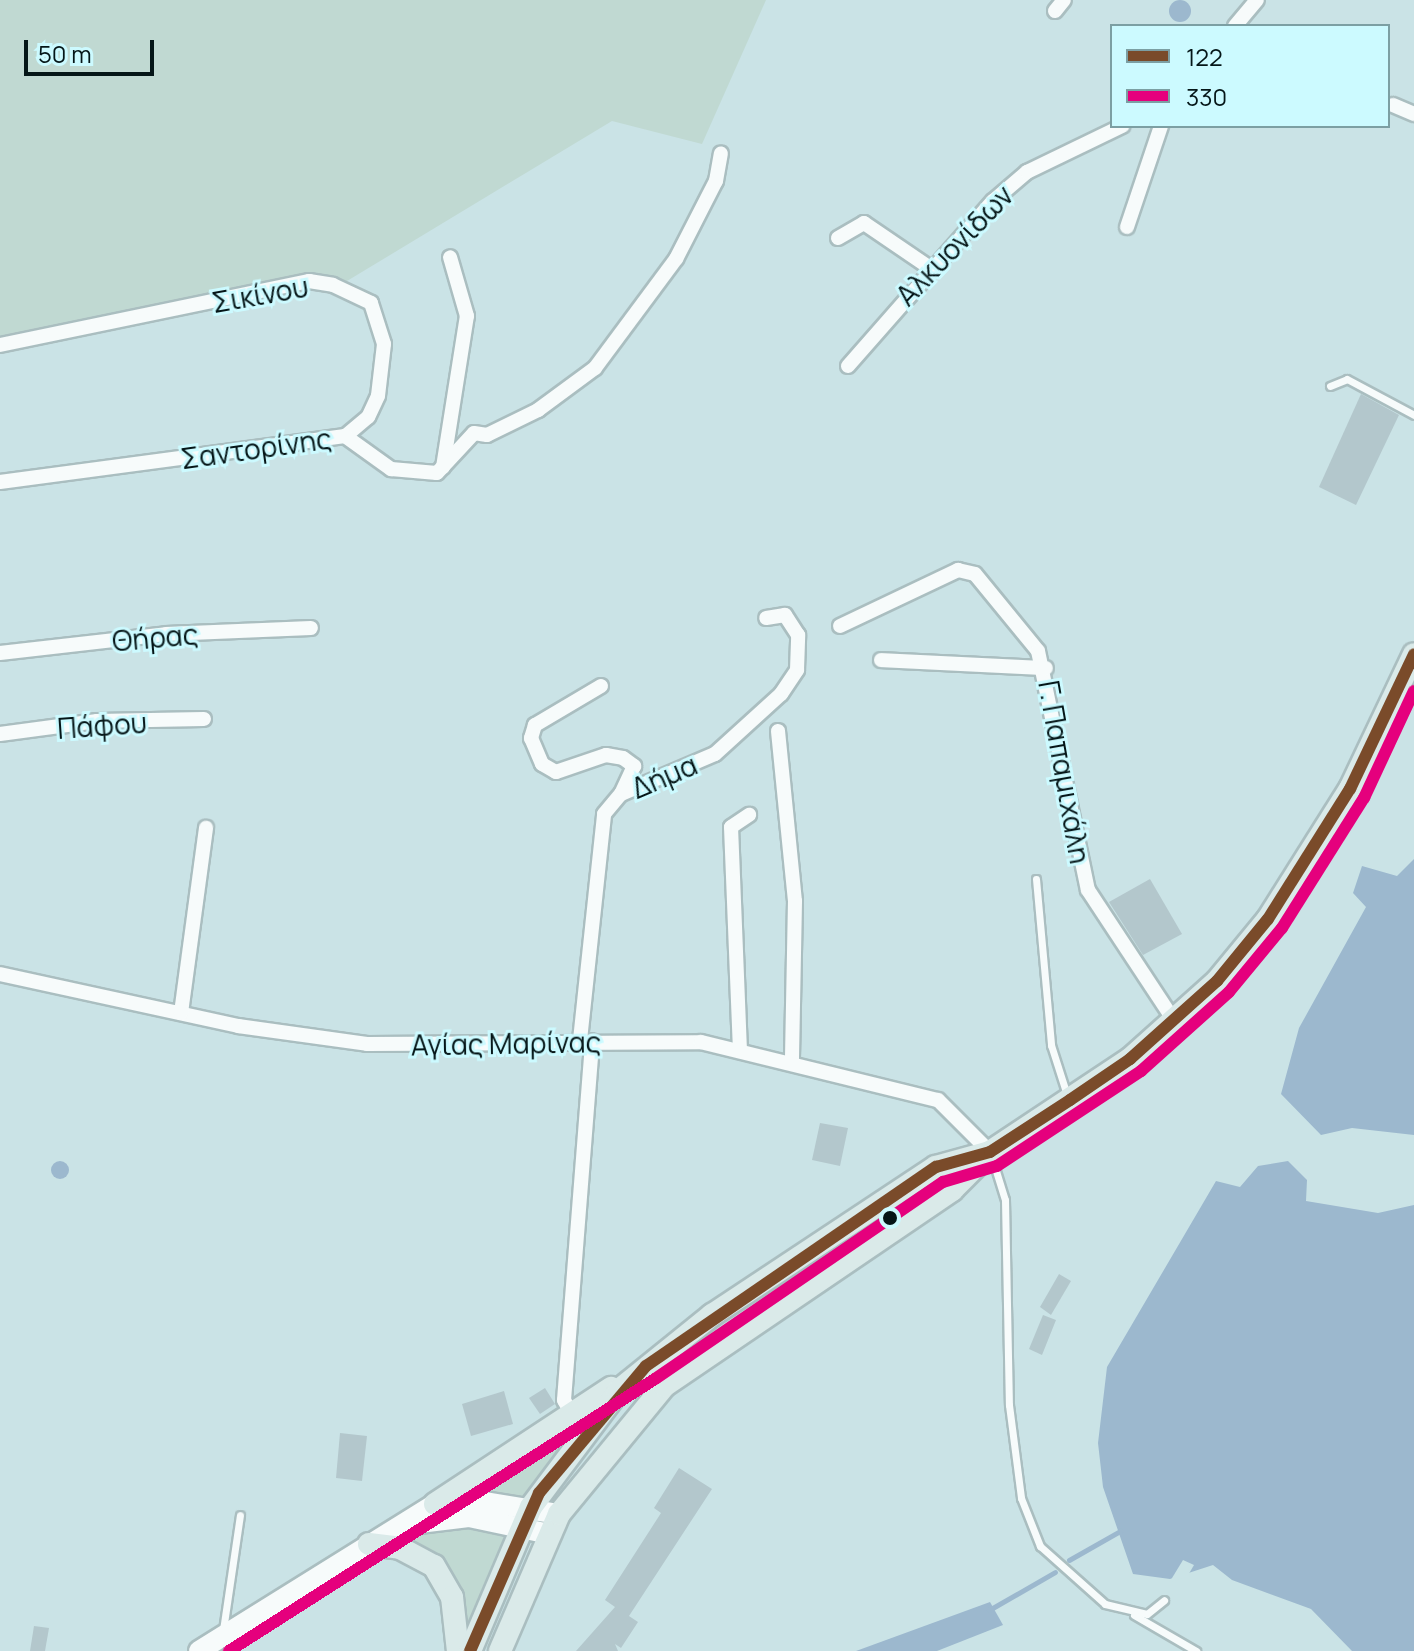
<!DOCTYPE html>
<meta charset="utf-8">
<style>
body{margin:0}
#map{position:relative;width:1414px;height:1651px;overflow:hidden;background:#cae3e6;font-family:Manrope,sans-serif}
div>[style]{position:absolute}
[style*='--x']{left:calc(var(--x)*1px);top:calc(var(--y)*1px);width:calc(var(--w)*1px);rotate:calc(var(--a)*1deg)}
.green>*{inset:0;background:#c0d9d2}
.water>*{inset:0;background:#9cb8ce}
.round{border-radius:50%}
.pier>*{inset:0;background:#cae3e6}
.stream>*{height:5px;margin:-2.5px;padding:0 2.5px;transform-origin:2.5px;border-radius:2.5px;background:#9cb8ce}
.building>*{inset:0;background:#b3c7cc}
.roads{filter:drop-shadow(2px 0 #aabec0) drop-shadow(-2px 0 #aabec0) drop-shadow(0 2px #aabec0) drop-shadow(0 -2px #aabec0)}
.lane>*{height:7px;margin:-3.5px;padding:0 3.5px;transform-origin:3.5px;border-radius:3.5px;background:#f7fbfb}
.street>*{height:14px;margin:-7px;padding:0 7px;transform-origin:7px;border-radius:7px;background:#f7fbfb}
.secondary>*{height:20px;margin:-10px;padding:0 10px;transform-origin:10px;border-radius:10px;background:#f7fbfb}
.primary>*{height:22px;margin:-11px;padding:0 11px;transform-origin:11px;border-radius:11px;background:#daeae9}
.bus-1>*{height:12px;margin:-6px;padding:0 6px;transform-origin:6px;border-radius:6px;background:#7a4b2a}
.bus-2>*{height:12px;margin:-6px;padding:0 6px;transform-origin:6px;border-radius:6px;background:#e5007d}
.dots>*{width:22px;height:22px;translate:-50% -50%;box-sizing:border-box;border:4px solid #ccfaff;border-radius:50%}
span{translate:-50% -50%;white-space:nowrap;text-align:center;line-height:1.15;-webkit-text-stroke:6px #ccfaff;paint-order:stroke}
.street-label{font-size:28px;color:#051618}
.legend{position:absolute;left:1110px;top:24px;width:280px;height:104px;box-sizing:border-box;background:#ccfaff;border:2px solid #7c9fa3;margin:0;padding:10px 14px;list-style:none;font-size:24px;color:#051618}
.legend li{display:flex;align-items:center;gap:16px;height:40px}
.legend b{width:40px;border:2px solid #7c9fa3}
.scale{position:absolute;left:24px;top:40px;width:130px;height:36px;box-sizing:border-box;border:4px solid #051618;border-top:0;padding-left:10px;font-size:24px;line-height:28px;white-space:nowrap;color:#051618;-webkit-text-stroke:6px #ccfaff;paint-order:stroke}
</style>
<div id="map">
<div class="green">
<div style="clip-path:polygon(0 0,766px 0,702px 144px,612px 121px,347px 281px,311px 275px,263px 282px,0 337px)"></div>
<div style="clip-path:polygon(584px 1420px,525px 1502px,462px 1492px)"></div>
<div style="clip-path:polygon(441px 1529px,509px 1530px,465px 1641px,464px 1606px,453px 1577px,401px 1539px)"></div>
</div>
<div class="water">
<div class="round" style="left:1169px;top:0;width:22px;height:22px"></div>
<div style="clip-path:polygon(1414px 859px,1414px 1135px,1352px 1128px,1321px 1135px,1281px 1094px,1299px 1028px,1366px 907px,1353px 893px,1362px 866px,1397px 876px)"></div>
<div style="clip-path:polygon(1288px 1161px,1307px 1180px,1306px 1201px,1378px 1213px,1414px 1205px,1414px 1651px,1352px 1651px,1311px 1609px,1232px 1580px,1213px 1565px,1170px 1579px,1133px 1574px,1103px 1487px,1098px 1443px,1107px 1367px,1216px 1181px,1240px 1187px,1258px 1166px)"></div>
<div class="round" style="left:51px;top:1161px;width:18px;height:18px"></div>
<div style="clip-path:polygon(990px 1602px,1003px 1625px,937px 1651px,856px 1651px)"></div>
</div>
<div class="pier">
<div style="clip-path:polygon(1183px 1560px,1194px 1565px,1187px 1577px,1169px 1583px)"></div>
</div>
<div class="stream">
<div style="--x:1069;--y:1560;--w:59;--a:-29.6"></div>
<div style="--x:989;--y:1610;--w:76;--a:-29.9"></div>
</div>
<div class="building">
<div style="clip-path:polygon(1361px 394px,1399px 415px,1356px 505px,1319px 487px)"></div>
<div style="clip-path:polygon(1150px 879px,1182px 934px,1143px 955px,1109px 902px)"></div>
<div style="clip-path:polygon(820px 1123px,848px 1128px,840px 1166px,812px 1160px)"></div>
<div style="clip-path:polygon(1059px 1274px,1071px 1281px,1051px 1315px,1040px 1307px)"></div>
<div style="clip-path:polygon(1043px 1315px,1056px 1320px,1042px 1355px,1029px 1349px)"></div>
<div style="clip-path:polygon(545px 1388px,555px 1404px,540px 1414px,529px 1398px)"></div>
<div style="clip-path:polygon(504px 1391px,513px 1424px,471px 1436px,462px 1404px)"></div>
<div style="clip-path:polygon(340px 1433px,367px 1436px,362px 1481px,336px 1478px)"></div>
<div style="clip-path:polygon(679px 1468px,712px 1489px,629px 1616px,638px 1622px,621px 1648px,615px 1644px,618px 1651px,576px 1651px,615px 1607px,605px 1600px,661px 1513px,654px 1508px)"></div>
<div style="clip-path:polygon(34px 1626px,49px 1628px,45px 1651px,30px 1651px)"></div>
</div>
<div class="roads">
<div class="lane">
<div style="--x:1330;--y:386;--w:18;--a:-22"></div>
<div style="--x:1347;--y:379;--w:76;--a:28.2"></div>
<div style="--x:1036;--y:879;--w:167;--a:84.8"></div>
<div style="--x:1051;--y:1045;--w:52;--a:72.3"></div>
<div style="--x:992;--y:1158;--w:44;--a:72.8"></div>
<div style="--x:1005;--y:1200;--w:205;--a:88.9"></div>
<div style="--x:1009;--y:1405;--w:94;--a:82.6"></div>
<div style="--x:1021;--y:1498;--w:52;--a:68.4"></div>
<div style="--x:1040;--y:1546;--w:87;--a:41.7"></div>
<div style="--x:1105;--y:1604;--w:43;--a:13.4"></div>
<div style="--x:1147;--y:1614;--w:22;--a:-39"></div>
<div style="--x:1134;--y:1615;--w:72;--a:30.1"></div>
<div style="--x:223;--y:1630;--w:116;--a:-81.6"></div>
</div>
<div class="street">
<div style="--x:1055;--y:11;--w:14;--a:-51"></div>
<div style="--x:1235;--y:26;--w:34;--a:-50"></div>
<div style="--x:1393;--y:105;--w:23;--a:23"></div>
<div style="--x:1127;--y:227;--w:107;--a:-71.4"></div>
<div style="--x:838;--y:238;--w:30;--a:-30"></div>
<div style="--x:864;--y:223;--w:80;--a:34.3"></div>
<div style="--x:0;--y:345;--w:316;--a:-11.7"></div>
<div style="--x:309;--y:281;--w:24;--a:9"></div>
<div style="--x:333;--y:285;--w:42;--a:25.3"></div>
<div style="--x:371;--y:303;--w:43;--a:72.4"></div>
<div style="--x:384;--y:344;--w:52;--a:96.6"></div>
<div style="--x:378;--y:396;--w:23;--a:115"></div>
<div style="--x:368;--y:417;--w:30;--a:140"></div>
<div style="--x:848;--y:366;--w:220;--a:-48.7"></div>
<div style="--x:993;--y:201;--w:45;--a:-40.5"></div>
<div style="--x:1027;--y:172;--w:106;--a:-25.8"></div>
<div style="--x:443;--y:467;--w:153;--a:-81"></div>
<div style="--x:467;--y:316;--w:61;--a:-106.1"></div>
<div style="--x:0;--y:482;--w:348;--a:-7.6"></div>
<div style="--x:345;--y:436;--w:57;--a:35.7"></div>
<div style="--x:391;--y:469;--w:46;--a:5"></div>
<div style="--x:437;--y:473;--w:54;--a:-47.2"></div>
<div style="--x:474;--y:433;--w:13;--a:9"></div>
<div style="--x:487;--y:435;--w:57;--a:-26.1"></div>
<div style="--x:538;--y:410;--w:71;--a:-36.4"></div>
<div style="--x:595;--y:368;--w:136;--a:-53.4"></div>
<div style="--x:676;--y:259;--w:88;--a:-62.9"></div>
<div style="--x:716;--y:181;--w:28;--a:-80"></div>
<div style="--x:840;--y:626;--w:131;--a:-25.4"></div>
<div style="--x:958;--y:570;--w:17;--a:13"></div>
<div style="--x:975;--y:574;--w:99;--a:50.7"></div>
<div style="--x:1038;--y:651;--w:244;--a:78.2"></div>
<div style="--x:1088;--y:890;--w:158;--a:56.6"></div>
<div style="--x:0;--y:653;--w:167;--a:-6.5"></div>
<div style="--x:166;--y:634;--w:145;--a:-2.4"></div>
<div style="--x:881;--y:660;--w:165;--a:2.8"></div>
<div style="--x:601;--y:686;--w:77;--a:149.4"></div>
<div style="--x:535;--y:725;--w:14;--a:107"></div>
<div style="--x:531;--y:738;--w:28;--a:67"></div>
<div style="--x:542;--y:764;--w:16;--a:30"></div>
<div style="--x:556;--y:772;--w:53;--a:-18.8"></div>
<div style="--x:606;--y:755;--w:17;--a:10"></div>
<div style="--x:623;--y:758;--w:14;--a:36"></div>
<div style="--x:634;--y:766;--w:31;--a:115"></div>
<div style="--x:778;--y:731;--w:171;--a:84.3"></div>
<div style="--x:795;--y:901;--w:161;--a:91.1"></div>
<div style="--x:0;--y:734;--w:98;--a:-7.6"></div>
<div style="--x:97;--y:721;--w:107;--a:-1.1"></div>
<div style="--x:0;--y:974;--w:244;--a:12.3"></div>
<div style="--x:238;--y:1026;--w:130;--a:7.9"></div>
<div style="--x:367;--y:1044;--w:334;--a:-0.3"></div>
<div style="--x:701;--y:1042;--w:244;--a:13.8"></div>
<div style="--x:938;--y:1100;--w:74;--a:45"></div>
<div style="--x:181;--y:1013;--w:187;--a:-82.3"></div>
<div style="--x:580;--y:1040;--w:227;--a:-83.9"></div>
<div style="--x:604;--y:814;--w:26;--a:-50"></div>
<div style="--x:621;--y:794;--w:102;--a:-23.1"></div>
<div style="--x:715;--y:754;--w:89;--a:-42.3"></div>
<div style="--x:781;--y:694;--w:29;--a:-56"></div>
<div style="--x:797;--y:670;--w:35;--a:-88"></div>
<div style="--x:798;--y:635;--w:24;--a:-123"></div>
<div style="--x:785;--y:615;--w:19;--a:171"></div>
<div style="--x:740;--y:1051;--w:224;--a:-92.3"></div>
<div style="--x:731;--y:827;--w:22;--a:-34"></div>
<div style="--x:572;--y:1414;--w:16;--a:-120"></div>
<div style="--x:564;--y:1400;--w:360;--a:-85.5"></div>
</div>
<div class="secondary">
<div style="--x:411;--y:1524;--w:58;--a:-6.9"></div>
<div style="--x:469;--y:1517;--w:82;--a:12"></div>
<div style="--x:199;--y:1651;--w:278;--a:-31.9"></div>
<div style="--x:435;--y:1504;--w:32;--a:-9"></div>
<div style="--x:467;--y:1499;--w:93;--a:9.3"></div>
</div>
<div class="primary">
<div style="--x:435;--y:1504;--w:211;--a:-33.4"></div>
<div style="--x:369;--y:1544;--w:31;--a:7"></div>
<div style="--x:400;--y:1548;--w:38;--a:28"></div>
<div style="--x:434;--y:1566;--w:36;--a:60"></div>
<div style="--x:452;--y:1597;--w:54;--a:83.7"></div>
<div style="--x:470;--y:1651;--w:156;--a:-67"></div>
<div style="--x:531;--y:1507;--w:145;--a:-53.1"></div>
<div style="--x:618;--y:1391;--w:121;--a:-39"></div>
<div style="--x:712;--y:1315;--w:268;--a:-33.5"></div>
<div style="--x:936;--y:1167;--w:56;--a:-15.5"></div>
<div style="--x:500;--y:1651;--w:149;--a:-66.7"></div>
<div style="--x:559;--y:1514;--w:166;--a:-50.6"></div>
<div style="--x:664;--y:1386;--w:348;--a:-34.2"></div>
<div style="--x:952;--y:1190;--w:54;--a:-45"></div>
<div style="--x:990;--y:1152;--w:168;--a:-33.6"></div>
<div style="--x:1130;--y:1059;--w:117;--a:-41.9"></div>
<div style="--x:1217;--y:981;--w:80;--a:-50.6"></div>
<div style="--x:1268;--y:919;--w:154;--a:-57.8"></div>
<div style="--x:1350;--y:789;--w:149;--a:-64.6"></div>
</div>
</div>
<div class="bus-1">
<div style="--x:470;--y:1651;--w:172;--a:-66.4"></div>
<div style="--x:539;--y:1493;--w:166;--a:-49.9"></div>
<div style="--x:646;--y:1366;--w:352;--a:-34.5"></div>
<div style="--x:936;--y:1167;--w:56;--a:-15.5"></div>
<div style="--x:990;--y:1152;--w:95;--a:-33"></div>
<div style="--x:1070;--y:1100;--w:73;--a:-34.3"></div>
<div style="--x:1130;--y:1059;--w:117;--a:-41.9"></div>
<div style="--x:1217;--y:981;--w:80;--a:-50.6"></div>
<div style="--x:1268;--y:919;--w:154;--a:-57.8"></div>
<div style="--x:1350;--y:789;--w:149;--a:-64.6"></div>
</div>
<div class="bus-2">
<div style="--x:229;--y:1651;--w:505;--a:-32.56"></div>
<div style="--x:655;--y:1379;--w:349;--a:-34.4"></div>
<div style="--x:943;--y:1182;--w:56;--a:-16.5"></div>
<div style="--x:997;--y:1166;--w:173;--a:-33.4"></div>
<div style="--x:1141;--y:1071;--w:118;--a:-41.9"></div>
<div style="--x:1229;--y:992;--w:83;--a:-50.4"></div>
<div style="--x:1282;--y:928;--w:154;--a:-57.8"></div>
<div style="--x:1364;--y:798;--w:118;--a:-65"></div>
</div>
<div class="dots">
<div style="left:890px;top:1218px;background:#051618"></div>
</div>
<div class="street-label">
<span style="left:954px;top:245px;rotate:-46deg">Αλκυονίδων</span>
<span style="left:260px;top:294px;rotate:-10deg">Σικίνου</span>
<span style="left:256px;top:448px;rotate:-8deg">Σαντορίνης</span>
<span style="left:155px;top:637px;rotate:-5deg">Θήρας</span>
<span style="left:102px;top:725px;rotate:-4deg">Πάφου</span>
<span style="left:1065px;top:772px;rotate:80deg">Γ. Παπαμιχάλη</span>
<span style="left:664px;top:776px;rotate:-23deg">Δήμα</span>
<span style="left:506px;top:1043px;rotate:-1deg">Αγίας Μαρίνας</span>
</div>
<ul class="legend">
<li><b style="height:10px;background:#7a4b2a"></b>122</li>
<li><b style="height:10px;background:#e5007d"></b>330</li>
</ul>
<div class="scale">50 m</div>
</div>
